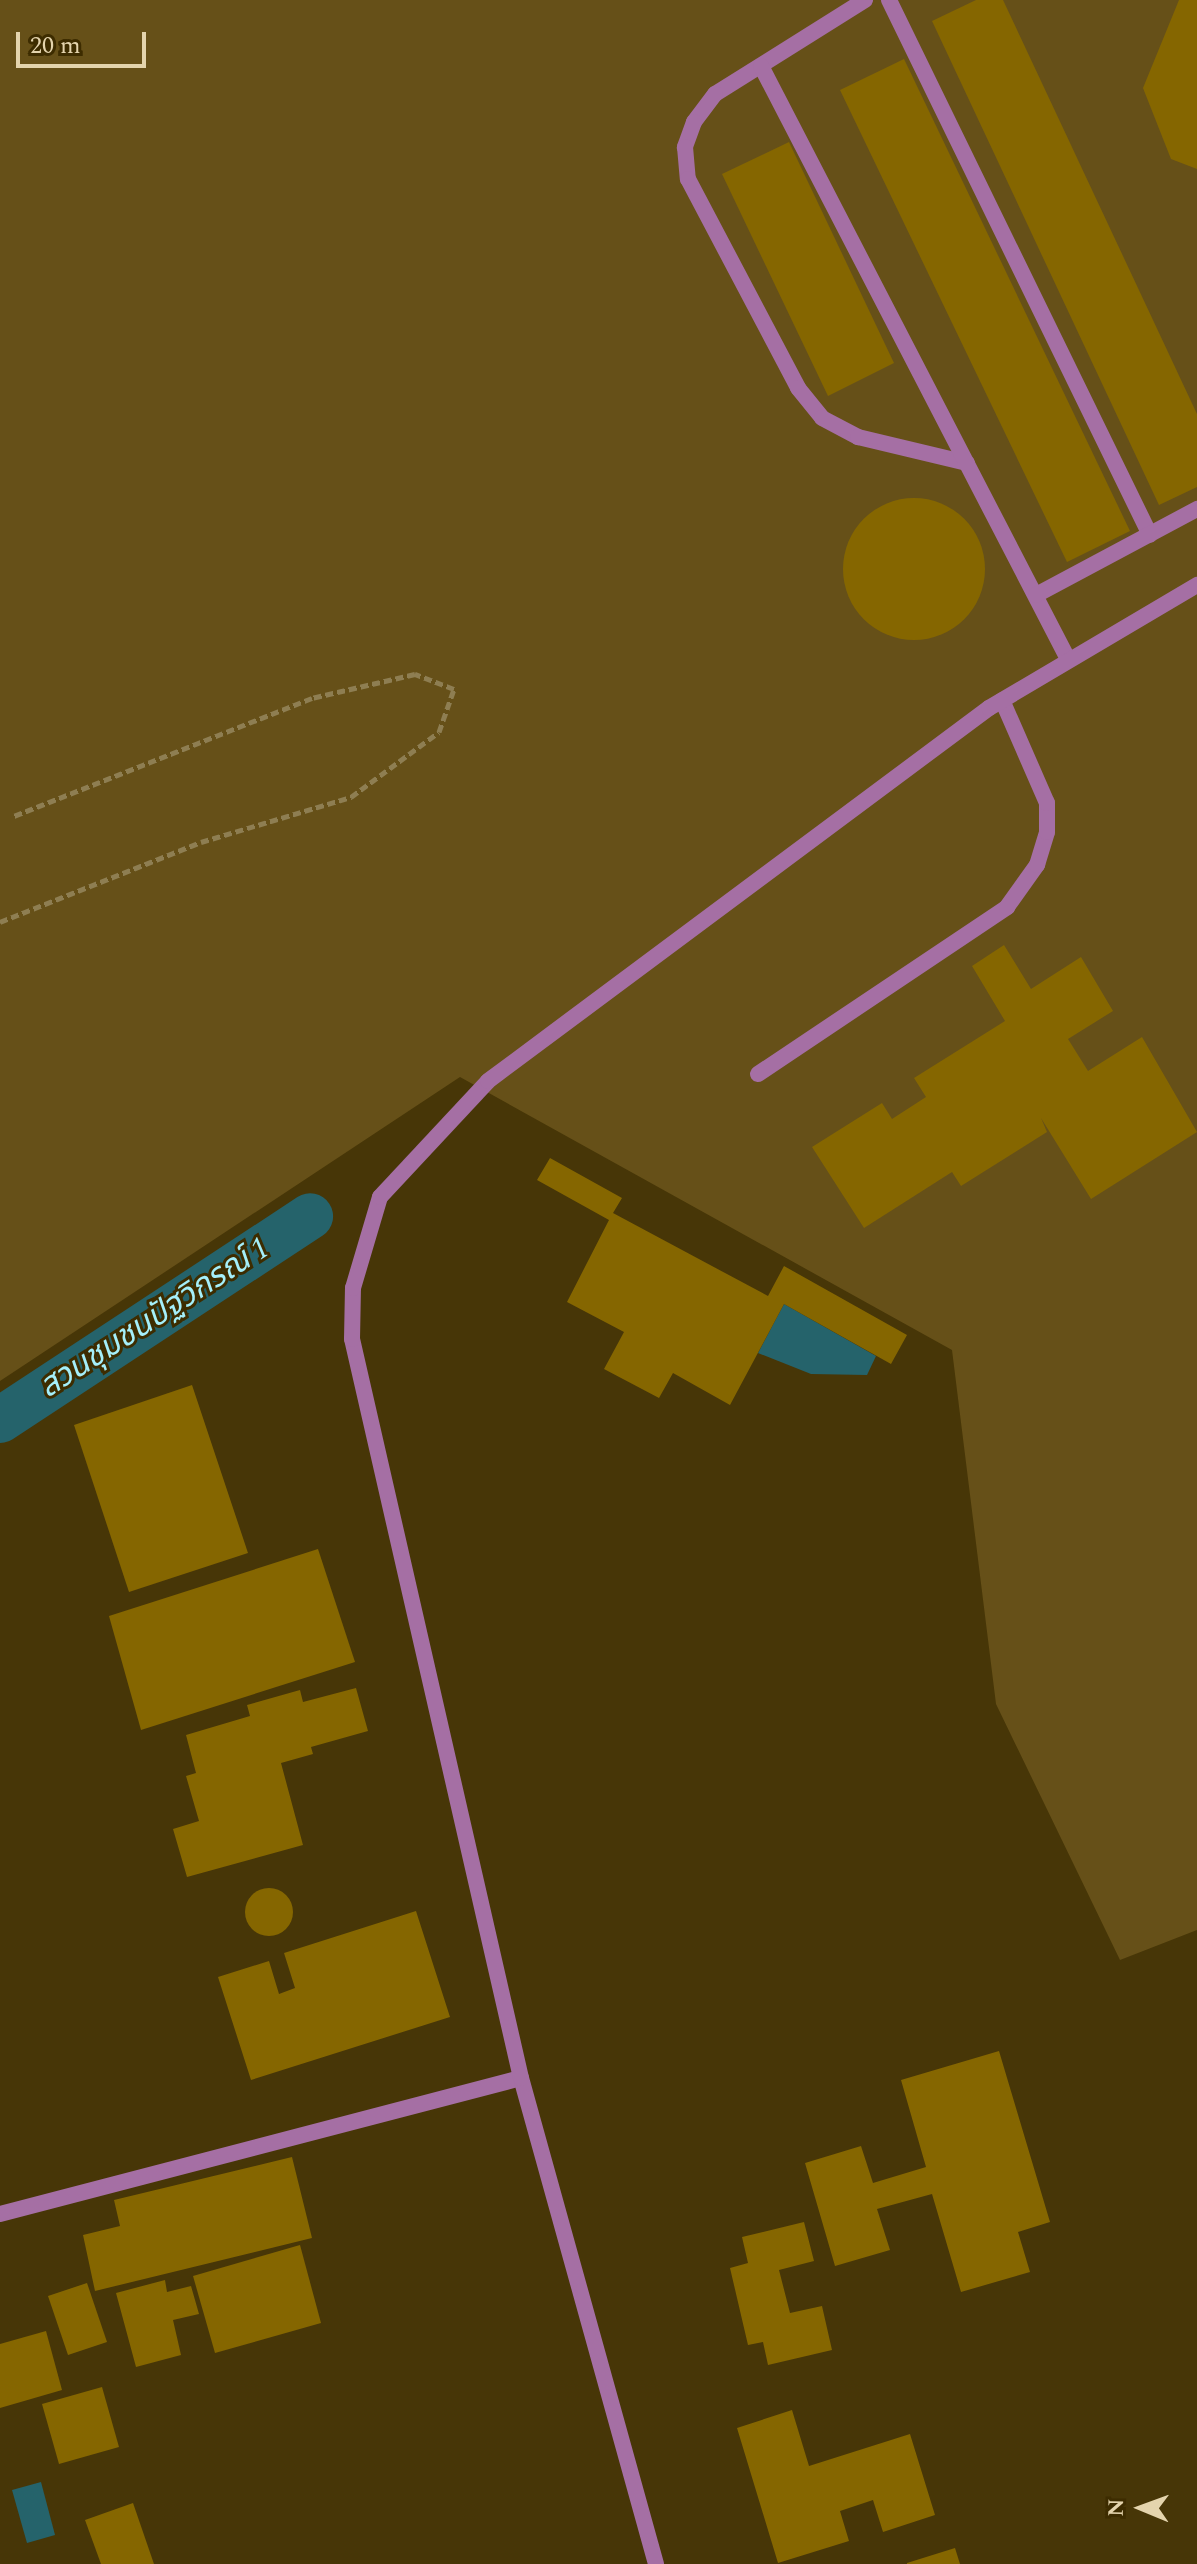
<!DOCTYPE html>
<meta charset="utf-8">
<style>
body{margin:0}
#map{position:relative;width:1197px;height:2564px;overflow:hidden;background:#473607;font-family:Spectral,"Noto Sans Thai",serif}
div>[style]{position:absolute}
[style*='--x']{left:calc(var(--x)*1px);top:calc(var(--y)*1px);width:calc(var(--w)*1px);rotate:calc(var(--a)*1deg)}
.green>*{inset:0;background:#665018}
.water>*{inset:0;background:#25636b}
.canal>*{height:46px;margin:-23px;padding:0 23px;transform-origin:23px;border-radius:23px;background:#25636b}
.building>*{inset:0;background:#856600}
.round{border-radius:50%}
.path>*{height:5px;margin-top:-2.5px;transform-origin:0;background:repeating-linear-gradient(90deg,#8e7e52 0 8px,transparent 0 12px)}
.lane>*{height:16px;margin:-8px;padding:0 8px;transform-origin:8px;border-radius:8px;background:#a56fa4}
.street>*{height:16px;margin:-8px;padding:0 8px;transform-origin:8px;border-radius:8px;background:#a56fa4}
span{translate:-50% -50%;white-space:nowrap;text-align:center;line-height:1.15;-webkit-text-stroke:6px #3d2c00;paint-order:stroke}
.water-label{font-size:32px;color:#a4effa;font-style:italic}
.north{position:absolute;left:1101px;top:2468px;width:80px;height:80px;-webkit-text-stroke:6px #3d2c00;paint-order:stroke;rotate:271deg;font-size:22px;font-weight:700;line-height:32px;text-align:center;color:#e4d4ad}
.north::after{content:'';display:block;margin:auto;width:28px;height:36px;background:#e4d4ad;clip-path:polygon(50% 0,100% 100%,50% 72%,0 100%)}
.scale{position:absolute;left:16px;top:32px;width:130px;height:36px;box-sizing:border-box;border:4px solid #e4d4ad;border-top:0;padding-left:10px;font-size:24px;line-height:28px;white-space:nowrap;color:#e4d4ad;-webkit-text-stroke:6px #3d2c00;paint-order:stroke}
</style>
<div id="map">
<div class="green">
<div style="clip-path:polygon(0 0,1197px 0,1197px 1930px,1120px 1960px,996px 1704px,952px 1350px,460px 1077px,0 1381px)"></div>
</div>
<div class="water">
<div style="clip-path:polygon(784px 1304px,876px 1356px,867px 1375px,811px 1374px,758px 1353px)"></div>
<div style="clip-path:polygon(41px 2482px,55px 2535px,27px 2543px,12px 2490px)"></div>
</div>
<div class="canal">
<div style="--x:0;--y:1420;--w:371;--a:-33.3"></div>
</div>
<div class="building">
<div style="clip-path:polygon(976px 0,1003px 0,1197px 414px,1197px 487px,1159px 505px,932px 21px)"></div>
<div style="clip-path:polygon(1179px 0,1197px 0,1197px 169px,1171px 159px,1143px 88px)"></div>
<div style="clip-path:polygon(904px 59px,1130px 531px,1067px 562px,840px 90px)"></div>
<div style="clip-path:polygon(789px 142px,894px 363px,828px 396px,722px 174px)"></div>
<div class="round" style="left:843px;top:498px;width:142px;height:142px"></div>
<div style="clip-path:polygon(1004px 945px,1031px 989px,1081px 957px,1113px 1011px,1068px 1039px,1088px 1071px,1142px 1037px,1197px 1132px,1091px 1199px,1041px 1118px,1047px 1132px,961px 1186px,952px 1172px,864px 1228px,812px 1147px,882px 1103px,892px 1119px,926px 1097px,914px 1078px,1005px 1021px,972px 966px)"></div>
<div style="clip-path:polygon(550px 1158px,622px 1198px,613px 1213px,768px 1296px,784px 1266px,907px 1335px,891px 1364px,784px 1304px,730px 1405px,673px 1373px,659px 1398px,604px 1369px,624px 1332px,567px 1302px,609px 1220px,537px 1180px)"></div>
<div style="clip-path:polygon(192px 1385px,248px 1553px,129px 1592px,74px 1425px)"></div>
<div style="clip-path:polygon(318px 1549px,355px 1662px,141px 1730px,109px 1616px)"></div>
<div style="clip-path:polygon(356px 1688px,368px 1731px,311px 1747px,313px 1754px,281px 1763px,303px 1845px,187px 1877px,173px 1829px,199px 1821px,186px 1776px,196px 1773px,186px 1735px,250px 1716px,247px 1705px,300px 1690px,303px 1702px)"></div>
<div class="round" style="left:245px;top:1888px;width:48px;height:48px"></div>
<div style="clip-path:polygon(416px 1911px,450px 2017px,251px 2080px,218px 1977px,269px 1961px,279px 1994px,295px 1988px,284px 1953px)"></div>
<div style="clip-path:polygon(999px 2051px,1050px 2222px,1018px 2232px,1030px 2272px,961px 2292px,932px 2194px,877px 2209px,890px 2250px,835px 2266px,805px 2163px,861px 2146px,873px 2183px,926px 2167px,901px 2080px)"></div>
<div style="clip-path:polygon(292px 2157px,312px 2238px,95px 2291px,83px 2235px,120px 2226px,114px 2200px)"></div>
<div style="clip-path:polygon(804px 2222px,814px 2261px,779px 2270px,790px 2313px,822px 2306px,832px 2350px,768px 2365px,763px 2342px,748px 2345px,730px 2268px,748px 2263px,742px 2237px)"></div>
<div style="clip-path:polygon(300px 2245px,321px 2323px,215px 2353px,193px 2276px)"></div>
<div style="clip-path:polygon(165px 2280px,167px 2292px,191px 2286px,199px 2314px,173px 2320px,181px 2355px,136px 2367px,116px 2293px)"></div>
<div style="clip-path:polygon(87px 2283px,107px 2342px,68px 2355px,48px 2296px)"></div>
<div style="clip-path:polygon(46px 2331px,62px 2390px,0 2408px,0 2344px)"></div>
<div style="clip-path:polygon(102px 2387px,119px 2447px,59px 2464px,42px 2404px)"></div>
<div style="clip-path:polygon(792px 2410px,809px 2466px,910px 2434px,935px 2515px,883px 2532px,873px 2500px,840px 2511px,849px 2541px,778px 2563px,737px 2428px)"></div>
<div style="clip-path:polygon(133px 2503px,154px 2564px,101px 2564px,85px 2520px)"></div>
<div style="clip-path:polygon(955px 2548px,960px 2564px,907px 2564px,907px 2563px)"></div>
</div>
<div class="path">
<div style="--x:0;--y:922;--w:216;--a:-21.7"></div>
<div style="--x:201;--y:842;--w:157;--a:-16.7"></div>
<div style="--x:351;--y:797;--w:109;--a:-36.5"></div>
<div style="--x:439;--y:732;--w:46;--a:-70.8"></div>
<div style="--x:454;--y:689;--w:42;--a:-159"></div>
<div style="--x:415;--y:674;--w:106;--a:166.9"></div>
<div style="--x:312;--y:698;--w:323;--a:158.4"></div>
</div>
<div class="lane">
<div style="--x:865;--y:0;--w:177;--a:147.9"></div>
<div style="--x:715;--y:94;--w:35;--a:127"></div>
<div style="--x:694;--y:122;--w:27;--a:110"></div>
<div style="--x:685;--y:147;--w:32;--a:85"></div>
<div style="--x:688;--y:179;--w:236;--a:62.2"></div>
<div style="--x:798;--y:388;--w:38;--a:51"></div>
<div style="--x:822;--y:418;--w:41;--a:27.8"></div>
<div style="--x:858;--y:437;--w:112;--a:13.4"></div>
<div style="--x:889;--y:0;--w:595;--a:63.99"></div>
<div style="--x:761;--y:66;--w:668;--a:62.63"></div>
<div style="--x:1036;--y:595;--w:183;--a:-28.1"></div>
<div style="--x:758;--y:1074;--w:300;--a:-33.8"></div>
<div style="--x:1007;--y:907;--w:52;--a:-54.5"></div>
<div style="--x:1037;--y:865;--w:34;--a:-73"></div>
<div style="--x:1047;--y:832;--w:29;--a:-90"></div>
<div style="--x:1047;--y:803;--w:112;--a:-113.6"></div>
</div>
<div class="street">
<div style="--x:0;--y:2214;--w:538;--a:-14.63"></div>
<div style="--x:656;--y:2564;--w:504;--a:-105.52"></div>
<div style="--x:521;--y:2078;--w:758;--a:-102.88"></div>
<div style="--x:352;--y:1339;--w:51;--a:-88.9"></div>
<div style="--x:353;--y:1288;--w:95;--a:-73.5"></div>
<div style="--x:380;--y:1197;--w:158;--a:-47"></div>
<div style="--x:488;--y:1081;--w:625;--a:-36.67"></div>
<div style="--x:989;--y:708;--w:242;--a:-30.6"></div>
</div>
<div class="water-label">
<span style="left:155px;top:1318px;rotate:-33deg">สวนชุมชนปัฐวิกรณ์ 1</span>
</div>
<div class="north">N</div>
<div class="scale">20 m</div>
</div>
